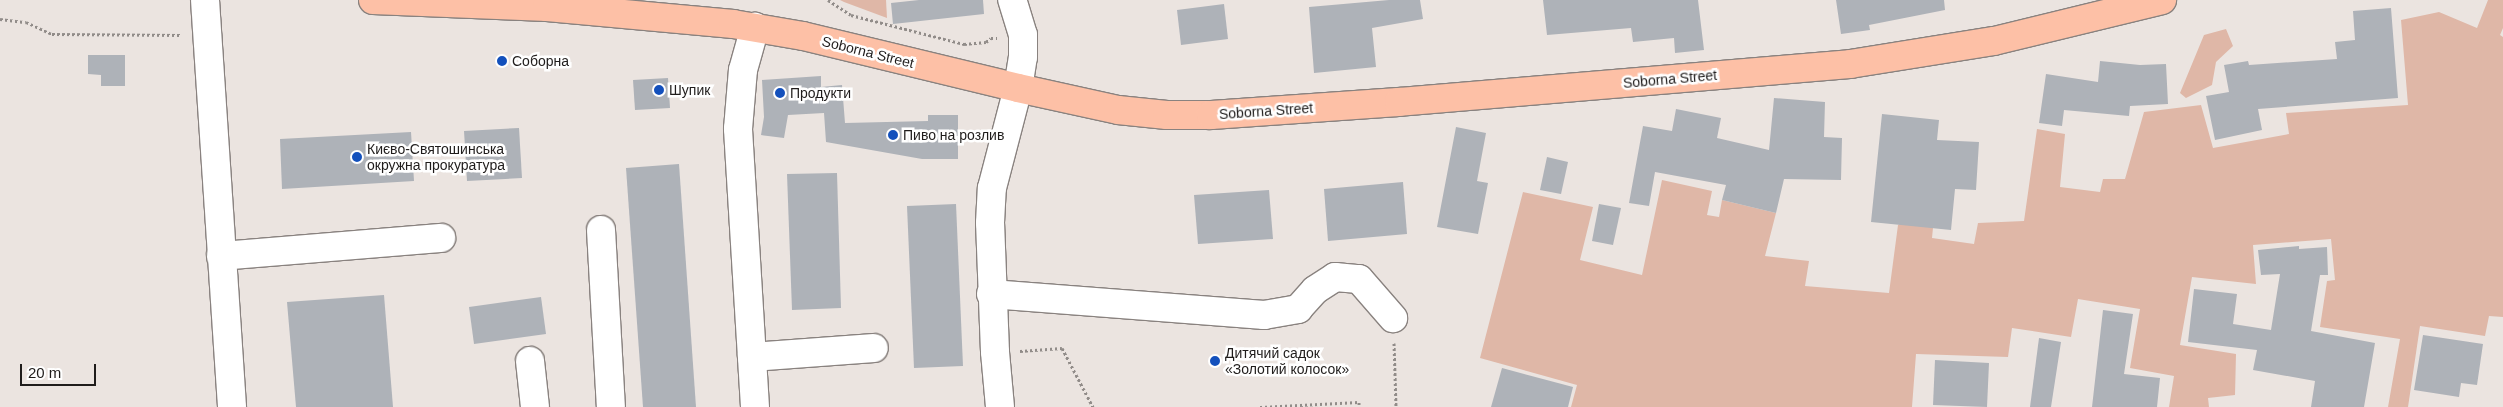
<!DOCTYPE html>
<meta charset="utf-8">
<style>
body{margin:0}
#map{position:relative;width:2503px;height:407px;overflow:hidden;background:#ebe4e0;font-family:Arial,sans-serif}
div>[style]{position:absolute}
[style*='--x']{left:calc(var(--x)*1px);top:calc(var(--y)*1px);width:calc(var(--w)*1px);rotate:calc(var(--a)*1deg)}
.green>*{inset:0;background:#dfb7a7}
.building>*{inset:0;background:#aeb2b8}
.path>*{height:3px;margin-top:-1.5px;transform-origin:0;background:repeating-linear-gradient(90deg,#918c89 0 2.5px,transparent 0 5px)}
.roads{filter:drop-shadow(1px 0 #89827f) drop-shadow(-1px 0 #89827f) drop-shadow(0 1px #89827f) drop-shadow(0 -1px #89827f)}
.minor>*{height:28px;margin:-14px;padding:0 14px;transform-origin:14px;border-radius:14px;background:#fff}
.major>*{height:28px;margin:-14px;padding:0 14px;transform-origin:14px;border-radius:14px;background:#fdc0a6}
.dots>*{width:14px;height:14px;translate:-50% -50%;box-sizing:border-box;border:2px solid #fff;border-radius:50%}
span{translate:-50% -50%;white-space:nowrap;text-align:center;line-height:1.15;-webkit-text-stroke:5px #fff;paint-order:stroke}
.street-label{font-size:14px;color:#1f1c1b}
.poi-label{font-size:14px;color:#1f1c1b}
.left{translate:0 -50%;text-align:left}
.scale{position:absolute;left:20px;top:364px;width:76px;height:22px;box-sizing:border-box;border:2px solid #1f1c1b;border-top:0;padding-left:6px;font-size:15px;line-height:18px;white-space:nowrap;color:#1f1c1b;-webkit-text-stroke:4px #fff;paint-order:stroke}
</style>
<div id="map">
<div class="green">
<div style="clip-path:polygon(840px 0,886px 0,887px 18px,844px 2px)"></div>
<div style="clip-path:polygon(2488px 0,2503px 0,2503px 28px,2500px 35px,2503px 37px,2503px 317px,2489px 316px,2485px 336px,2420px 326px,2408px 407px,2388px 407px,2400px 339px,2320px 327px,2327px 281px,2335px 280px,2331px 239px,2253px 245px,2256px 284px,2192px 277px,2180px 345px,2236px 354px,2235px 395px,2208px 398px,2209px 407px,2169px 407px,2174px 376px,2130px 368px,2140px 309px,2078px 299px,2071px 337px,2012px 328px,2008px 357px,1916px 354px,1912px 407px,1571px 407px,1577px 385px,1480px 358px,1523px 192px,1593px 207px,1580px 260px,1642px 275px,1662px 180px,1712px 191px,1707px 215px,1719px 217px,1722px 200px,1776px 213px,1765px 256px,1809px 261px,1805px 286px,1889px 293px,1898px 225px,1936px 197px,1932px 238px,1974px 244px,1978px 223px,2024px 221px,2037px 129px,2065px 134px,2060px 187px,2100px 192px,2103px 179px,2125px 179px,2144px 112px,2201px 105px,2213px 148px,2289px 134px,2286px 113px,2408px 105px,2401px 20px,2439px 12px,2477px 28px)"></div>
<div style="clip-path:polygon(2226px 29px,2233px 46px,2216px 62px,2212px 85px,2186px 98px,2180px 93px,2204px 35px)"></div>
</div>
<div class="building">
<div style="clip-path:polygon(919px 0,983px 0,984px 14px,893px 24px,891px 3px)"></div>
<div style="clip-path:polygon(1389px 0,1420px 0,1423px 19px,1372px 28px,1376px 67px,1314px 73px,1309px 7px)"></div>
<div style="clip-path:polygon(1543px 0,1698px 0,1704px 50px,1675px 53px,1674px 38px,1633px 42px,1631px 28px,1547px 35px)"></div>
<div style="clip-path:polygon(1836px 0,1944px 0,1945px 10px,1869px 25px,1870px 30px,1841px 34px)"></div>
<div style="clip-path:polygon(1224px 4px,1228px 39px,1181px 45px,1177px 10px)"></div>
<div style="clip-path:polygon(2391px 8px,2398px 98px,2258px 109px,2262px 130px,2215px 140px,2206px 96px,2229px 92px,2224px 65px,2248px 61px,2249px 65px,2337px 59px,2335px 42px,2355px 40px,2353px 11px)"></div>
<div style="clip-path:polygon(88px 55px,125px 55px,125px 86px,101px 86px,101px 75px,88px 74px)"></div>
<div style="clip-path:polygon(2100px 61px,2140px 65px,2166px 64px,2168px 104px,2130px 106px,2129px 116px,2064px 110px,2062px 126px,2039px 123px,2046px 74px,2098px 82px)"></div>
<div style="clip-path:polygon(821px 76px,821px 87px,842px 85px,845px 123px,928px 121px,928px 115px,958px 115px,958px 159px,922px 159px,826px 142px,824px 113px,788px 115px,784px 138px,761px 135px,764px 117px,762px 80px)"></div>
<div style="clip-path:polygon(668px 78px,670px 108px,635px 110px,633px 80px)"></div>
<div style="clip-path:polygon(1774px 98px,1825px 102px,1824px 137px,1842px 138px,1841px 180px,1784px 179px,1776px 213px,1722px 200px,1726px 185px,1655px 172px,1649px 206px,1629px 203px,1643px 126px,1672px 131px,1676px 109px,1721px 118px,1717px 138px,1769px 150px)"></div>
<div style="clip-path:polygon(1882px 114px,1939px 120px,1937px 140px,1979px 142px,1976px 190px,1955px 189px,1951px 230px,1871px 222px)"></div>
<div style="clip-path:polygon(1456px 127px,1486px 133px,1477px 181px,1488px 183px,1478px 234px,1437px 227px)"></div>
<div style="clip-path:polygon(519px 128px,522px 178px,467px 181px,464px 131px)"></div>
<div style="clip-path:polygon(411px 132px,414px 181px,282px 189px,280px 139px)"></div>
<div style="clip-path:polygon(1547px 157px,1568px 162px,1561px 194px,1540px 190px)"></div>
<div style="clip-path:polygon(679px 164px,696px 407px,643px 407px,626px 168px)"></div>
<div style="clip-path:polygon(837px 173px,841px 308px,792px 310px,787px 174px)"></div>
<div style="clip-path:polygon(1403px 182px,1407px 234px,1328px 241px,1324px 189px)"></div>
<div style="clip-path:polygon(1269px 190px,1273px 239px,1198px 244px,1194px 195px)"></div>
<div style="clip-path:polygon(956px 204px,963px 366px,914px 368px,907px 206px)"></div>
<div style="clip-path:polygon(1599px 204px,1621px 208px,1613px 245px,1592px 241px)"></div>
<div style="clip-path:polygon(2299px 246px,2299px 249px,2327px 247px,2328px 275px,2320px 275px,2311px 331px,2375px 343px,2364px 407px,2311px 407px,2315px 381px,2253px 370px,2257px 350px,2188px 342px,2194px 289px,2237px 294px,2233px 324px,2271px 330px,2280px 274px,2261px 275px,2258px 250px)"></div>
<div style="clip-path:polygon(384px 295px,393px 407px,296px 407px,287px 302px)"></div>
<div style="clip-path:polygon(541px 297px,546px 334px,474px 344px,469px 307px)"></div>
<div style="clip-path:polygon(2103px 310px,2133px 314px,2124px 374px,2160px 378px,2157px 407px,2092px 407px)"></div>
<div style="clip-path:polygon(2423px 335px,2483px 344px,2477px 385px,2461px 383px,2459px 397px,2414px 390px)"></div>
<div style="clip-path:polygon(2039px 338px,2061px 342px,2051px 407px,2030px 407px)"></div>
<div style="clip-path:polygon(1935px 360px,1989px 363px,1987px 407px,1933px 405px)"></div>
<div style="clip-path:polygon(1502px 368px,1573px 387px,1568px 407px,1491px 407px)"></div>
</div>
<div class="path">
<div style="--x:828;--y:0;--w:27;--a:33"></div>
<div style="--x:851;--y:15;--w:117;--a:14.4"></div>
<div style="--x:964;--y:44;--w:22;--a:-5"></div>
<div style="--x:986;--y:42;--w:6;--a:-39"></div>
<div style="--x:991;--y:38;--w:6;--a:0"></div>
<div style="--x:0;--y:19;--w:26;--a:7"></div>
<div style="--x:26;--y:22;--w:29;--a:25"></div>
<div style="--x:52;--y:34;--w:129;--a:0.4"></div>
<div style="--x:1394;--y:343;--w:64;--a:88.2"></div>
<div style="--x:1020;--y:351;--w:42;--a:-4.1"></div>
<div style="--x:1062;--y:348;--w:67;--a:62.3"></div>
<div style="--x:1260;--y:407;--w:99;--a:-2.9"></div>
<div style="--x:1359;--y:402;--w:5;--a:90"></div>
</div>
<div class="roads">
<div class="minor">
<div style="--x:205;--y:0;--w:408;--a:86.2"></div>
<div style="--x:601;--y:230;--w:177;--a:86.8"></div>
<div style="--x:221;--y:256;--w:221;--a:-4.7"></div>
<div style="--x:991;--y:294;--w:274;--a:4.4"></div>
<div style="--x:1264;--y:315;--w:35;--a:-10"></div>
<div style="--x:1298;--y:309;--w:25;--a:-48"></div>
<div style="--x:1315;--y:290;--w:24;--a:-33"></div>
<div style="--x:1335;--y:277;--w:24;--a:5"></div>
<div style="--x:1359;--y:279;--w:52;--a:48.9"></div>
<div style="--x:752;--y:357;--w:122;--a:-4.2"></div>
<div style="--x:530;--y:361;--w:46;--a:83.8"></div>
<div style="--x:755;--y:407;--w:279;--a:-93.5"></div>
<div style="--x:738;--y:129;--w:59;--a:-85.2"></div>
<div style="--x:743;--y:70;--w:45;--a:-74.4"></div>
<div style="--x:1000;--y:407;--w:55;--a:-95.2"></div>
<div style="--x:995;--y:352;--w:129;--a:-92.2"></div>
<div style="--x:990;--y:223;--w:35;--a:-87"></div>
<div style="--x:992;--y:188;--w:103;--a:-75.4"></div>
<div style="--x:1018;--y:88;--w:31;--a:-81"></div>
<div style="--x:1023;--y:57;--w:22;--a:-90"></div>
<div style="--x:1023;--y:35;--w:37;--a:-107"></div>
</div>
<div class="major">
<div style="--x:373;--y:0;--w:174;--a:2.3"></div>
<div style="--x:547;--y:7;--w:187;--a:5.2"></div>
<div style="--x:733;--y:24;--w:71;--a:9.7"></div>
<div style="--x:803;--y:36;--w:221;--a:13.6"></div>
<div style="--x:1018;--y:88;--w:102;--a:12.4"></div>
<div style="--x:1118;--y:110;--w:49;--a:5.8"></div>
<div style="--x:1167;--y:115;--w:44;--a:0"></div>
<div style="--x:1211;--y:115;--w:188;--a:-4"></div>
<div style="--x:1399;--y:102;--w:453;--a:-4.8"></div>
<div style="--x:1850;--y:64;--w:146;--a:-9.1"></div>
<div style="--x:1994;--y:41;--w:173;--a:-13.7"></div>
</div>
</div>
<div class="dots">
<div style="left:502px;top:61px;background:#1350bc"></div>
<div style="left:659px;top:90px;background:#1350bc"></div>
<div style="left:780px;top:93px;background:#1350bc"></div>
<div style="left:893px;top:135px;background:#1350bc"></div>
<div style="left:357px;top:157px;background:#1350bc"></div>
<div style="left:1215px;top:361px;background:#1350bc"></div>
</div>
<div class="street-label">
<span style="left:868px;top:52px;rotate:14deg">Soborna Street</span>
<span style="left:1670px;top:79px;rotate:-5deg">Soborna Street</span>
<span style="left:1266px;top:111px;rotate:-4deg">Soborna Street</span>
</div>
<div class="poi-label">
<span class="left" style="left:512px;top:61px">Соборна</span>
<span class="left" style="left:669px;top:90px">Шупик</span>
<span class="left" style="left:790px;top:93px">Продукти</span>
<span class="left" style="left:903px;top:135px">Пиво на розлив</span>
<span class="left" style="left:367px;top:157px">Києво-Святошинська<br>окружна прокуратура</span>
<span class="left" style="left:1225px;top:361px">Дитячий садок<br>«Золотий колосок»</span>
</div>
<div class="scale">20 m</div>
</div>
